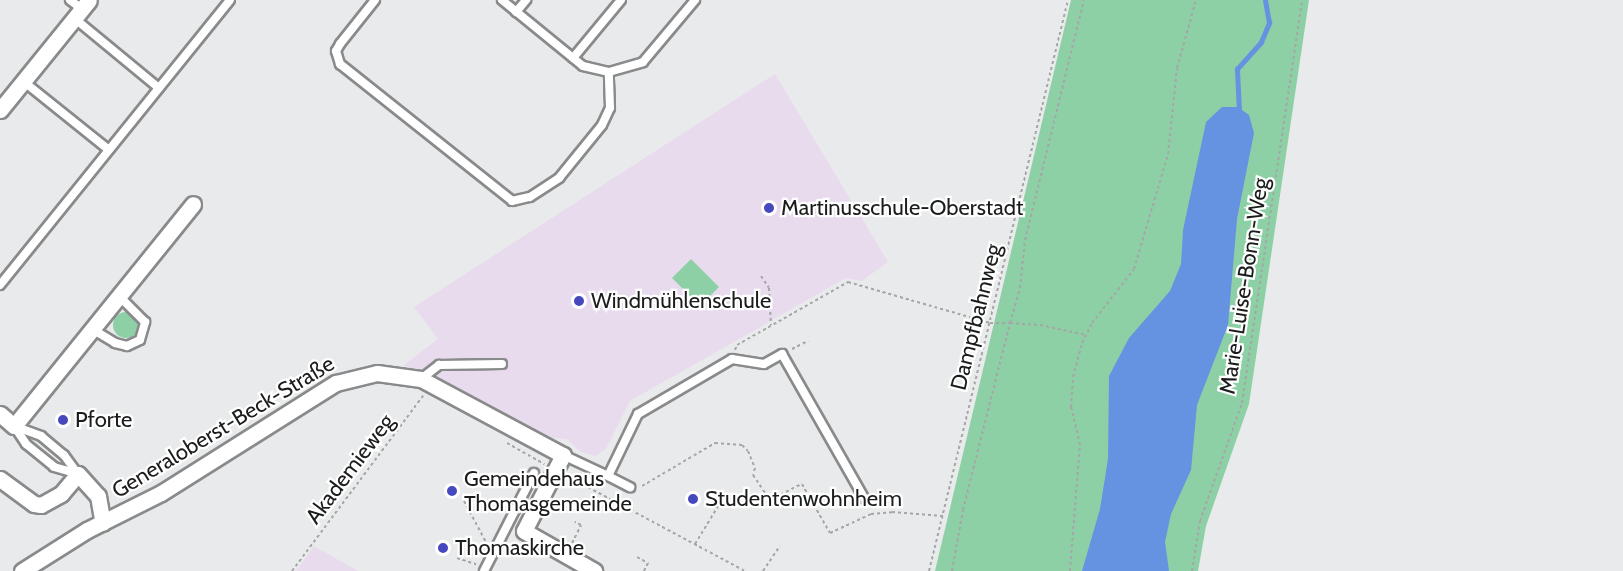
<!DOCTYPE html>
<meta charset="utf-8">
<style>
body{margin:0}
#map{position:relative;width:1623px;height:571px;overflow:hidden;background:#e9eaeb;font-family:Cabin,sans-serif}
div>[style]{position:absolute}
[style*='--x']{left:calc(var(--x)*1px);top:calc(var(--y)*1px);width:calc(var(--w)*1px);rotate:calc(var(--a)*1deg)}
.education>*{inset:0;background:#e9dbee}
.green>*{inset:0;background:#8dd0a5}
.round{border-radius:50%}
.water>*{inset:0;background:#6692e2}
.stream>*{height:4.5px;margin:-2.25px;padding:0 2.25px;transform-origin:2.25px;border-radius:2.25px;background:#6692e2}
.path>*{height:2px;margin-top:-1px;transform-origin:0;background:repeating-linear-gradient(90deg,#a5a6a6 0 3px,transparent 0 6px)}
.roads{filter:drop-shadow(2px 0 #898a8b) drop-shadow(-2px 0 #898a8b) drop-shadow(0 2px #898a8b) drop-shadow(0 -2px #898a8b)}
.lane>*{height:8px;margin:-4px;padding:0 4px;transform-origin:4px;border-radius:4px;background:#fff}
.street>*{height:15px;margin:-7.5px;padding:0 7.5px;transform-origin:7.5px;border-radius:7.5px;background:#fff}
.dots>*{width:16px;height:16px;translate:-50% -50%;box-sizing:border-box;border:3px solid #fff;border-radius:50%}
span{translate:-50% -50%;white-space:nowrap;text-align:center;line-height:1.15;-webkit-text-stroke:4.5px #fff;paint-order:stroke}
.poi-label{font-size:22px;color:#1b1c1c}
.left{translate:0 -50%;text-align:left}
.street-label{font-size:22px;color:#1b1c1c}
</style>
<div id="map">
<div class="education">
<div style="clip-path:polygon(775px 74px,888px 262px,862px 281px,846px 278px,630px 401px,606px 449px,595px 456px,579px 451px,567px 439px,546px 437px,404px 365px,438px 339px,414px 307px)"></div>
<div style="clip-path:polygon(314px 546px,358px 571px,296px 571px)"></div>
</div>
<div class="green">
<div style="clip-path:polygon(1071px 0,1309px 0,1249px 404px,1206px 526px,1198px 571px,935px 571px)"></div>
<div style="clip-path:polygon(691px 259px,719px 287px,700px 306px,672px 278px)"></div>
<div class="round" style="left:113px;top:312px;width:26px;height:26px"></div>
</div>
<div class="water">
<div style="clip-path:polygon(1222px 107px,1238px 107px,1249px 115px,1254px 133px,1237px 219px,1228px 325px,1197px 405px,1191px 470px,1171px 514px,1165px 542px,1169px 571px,1082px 571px,1100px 509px,1108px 459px,1109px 376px,1129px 338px,1170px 291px,1181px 264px,1183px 230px,1206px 122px)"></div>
</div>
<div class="stream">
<div style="--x:1239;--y:112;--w:43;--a:-92.7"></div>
<div style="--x:1237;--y:69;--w:36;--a:-48"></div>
<div style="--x:1261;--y:42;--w:21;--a:-67"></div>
<div style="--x:1269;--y:23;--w:23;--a:-100"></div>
</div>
<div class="path">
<div style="--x:761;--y:276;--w:14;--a:56"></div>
<div style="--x:769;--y:288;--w:37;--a:87"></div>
<div style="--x:792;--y:349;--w:18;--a:-27"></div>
<div style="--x:735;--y:350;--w:5;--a:-68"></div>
<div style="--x:737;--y:345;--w:128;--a:-29.6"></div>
<div style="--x:848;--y:282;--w:148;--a:16.1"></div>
<div style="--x:990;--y:323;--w:20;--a:0"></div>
<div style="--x:1010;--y:323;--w:36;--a:-74"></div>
<div style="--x:1020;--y:288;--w:48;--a:-84.1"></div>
<div style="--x:1025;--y:240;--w:247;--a:-76.2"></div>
<div style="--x:507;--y:443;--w:43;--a:29.6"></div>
<div style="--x:567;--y:476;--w:202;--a:28.1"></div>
<div style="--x:642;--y:486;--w:85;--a:-30.5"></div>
<div style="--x:715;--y:443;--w:27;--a:4"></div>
<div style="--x:742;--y:445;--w:8;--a:45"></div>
<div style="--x:748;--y:451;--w:18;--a:68"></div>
<div style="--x:755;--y:468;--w:7;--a:106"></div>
<div style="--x:753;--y:475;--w:30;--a:56"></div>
<div style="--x:770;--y:500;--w:36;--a:-27"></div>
<div style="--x:802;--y:484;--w:56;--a:60.3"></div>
<div style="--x:830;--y:533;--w:45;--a:-24.9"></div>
<div style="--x:871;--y:514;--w:21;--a:-5"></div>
<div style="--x:892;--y:512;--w:51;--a:4.5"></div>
<div style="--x:464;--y:501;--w:47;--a:61.8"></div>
<div style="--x:629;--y:509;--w:11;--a:-75"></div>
<div style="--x:572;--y:543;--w:20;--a:-63"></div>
<div style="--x:581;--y:525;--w:7;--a:-153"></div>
<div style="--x:695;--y:544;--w:48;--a:-58.6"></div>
<div style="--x:637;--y:557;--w:13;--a:29"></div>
<div style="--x:648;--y:563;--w:9;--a:117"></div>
<div style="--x:457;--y:558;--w:20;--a:18"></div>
<div style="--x:292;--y:571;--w:219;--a:-53.2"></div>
<div style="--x:763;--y:571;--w:30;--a:-56"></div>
<div style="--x:929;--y:571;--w:588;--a:-76.32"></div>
<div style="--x:952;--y:571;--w:62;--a:-79.8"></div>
<div style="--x:963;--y:510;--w:193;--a:-75.9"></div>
<div style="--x:1010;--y:323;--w:30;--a:4"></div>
<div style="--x:1040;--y:325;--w:47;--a:12.3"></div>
<div style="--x:1070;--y:571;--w:126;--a:-85.5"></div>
<div style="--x:1080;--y:445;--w:39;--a:-103"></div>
<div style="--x:1071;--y:407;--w:30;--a:-86"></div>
<div style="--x:1073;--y:377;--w:35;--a:-75"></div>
<div style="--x:1082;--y:343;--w:22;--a:-63"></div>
<div style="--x:1092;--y:323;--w:68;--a:-52.1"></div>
<div style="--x:1134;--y:269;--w:120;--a:-73.5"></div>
<div style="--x:1168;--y:154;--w:86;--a:-84"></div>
<div style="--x:1177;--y:68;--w:71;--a:-74.4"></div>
<div style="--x:1192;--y:571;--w:51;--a:-80.9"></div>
<div style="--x:1200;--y:521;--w:125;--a:-70.4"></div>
<div style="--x:1242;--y:403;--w:407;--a:-81.5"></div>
</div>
<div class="roads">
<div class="lane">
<div style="--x:70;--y:0;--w:15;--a:37"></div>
<div style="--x:375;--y:0;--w:56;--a:128.5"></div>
<div style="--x:340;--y:44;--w:8;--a:120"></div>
<div style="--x:336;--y:51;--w:14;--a:73"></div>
<div style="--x:340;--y:64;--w:220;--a:38.5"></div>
<div style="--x:512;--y:201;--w:18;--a:-13"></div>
<div style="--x:530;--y:197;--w:35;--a:-33"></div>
<div style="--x:559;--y:178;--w:68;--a:-50.9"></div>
<div style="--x:602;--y:125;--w:19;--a:-65"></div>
<div style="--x:610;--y:108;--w:36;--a:-92"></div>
<div style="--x:502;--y:0;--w:104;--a:39.2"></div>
<div style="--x:583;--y:66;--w:27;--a:13"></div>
<div style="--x:609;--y:72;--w:35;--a:-16"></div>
<div style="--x:643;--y:62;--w:81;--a:-50"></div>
<div style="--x:516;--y:12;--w:16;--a:-50"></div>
<div style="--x:74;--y:18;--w:110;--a:39.5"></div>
<div style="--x:573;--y:58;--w:75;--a:-50.4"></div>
<div style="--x:23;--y:81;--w:110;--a:38.7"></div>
<div style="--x:0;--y:285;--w:366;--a:-51.1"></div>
<div style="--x:92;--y:329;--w:27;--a:31"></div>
<div style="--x:115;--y:343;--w:12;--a:14"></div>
<div style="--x:127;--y:346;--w:14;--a:-25"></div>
<div style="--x:140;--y:340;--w:19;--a:-74"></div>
<div style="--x:145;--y:322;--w:37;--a:-135"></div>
<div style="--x:421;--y:379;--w:23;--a:-38"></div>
<div style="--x:439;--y:365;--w:63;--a:-0.9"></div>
<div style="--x:14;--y:426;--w:22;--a:56"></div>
<div style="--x:26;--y:444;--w:36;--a:39"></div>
<div style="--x:54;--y:467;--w:25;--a:16"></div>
<div style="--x:14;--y:426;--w:29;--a:20"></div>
<div style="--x:41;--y:436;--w:30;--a:40"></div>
<div style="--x:64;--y:455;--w:24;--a:54"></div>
<div style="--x:563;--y:455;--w:50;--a:25"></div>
<div style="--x:608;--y:476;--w:69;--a:-64.2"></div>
<div style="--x:638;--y:414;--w:109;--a:-30.3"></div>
<div style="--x:732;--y:359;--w:32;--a:9"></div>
<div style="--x:764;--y:364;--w:21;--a:-29"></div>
<div style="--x:782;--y:354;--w:166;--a:60.3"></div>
<div style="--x:608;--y:476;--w:25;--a:27"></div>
<div style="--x:484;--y:571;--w:110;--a:-63"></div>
</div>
<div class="street">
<div style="--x:0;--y:110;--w:141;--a:-51"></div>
<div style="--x:0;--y:414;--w:18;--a:41"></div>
<div style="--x:14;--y:426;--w:285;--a:-51.1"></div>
<div style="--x:0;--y:479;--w:42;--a:36.3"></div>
<div style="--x:34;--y:504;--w:7;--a:8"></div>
<div style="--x:41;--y:505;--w:23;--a:-29"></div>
<div style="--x:61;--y:494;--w:26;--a:-50"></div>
<div style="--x:78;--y:474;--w:30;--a:48"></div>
<div style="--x:98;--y:496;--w:27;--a:80"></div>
<div style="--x:22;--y:571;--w:77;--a:-32.2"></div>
<div style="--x:87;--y:530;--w:83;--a:-26.6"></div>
<div style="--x:161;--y:493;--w:207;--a:-32.2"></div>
<div style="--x:336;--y:383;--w:42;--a:-13.7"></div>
<div style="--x:377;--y:373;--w:44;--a:7.8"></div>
<div style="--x:421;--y:379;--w:161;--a:28.2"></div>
<div style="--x:563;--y:455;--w:85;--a:117.2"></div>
<div style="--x:524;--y:531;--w:81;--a:29.7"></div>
</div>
</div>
<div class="dots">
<div style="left:769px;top:208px;background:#4648bd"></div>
<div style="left:579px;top:301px;background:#4648bd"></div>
<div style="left:63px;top:420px;background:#4648bd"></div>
<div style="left:452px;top:491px;background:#4648bd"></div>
<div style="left:693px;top:499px;background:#4648bd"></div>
<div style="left:443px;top:548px;background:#4648bd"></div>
</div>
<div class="poi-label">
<span class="left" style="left:781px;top:208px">Martinusschule-Oberstadt</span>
<span class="left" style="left:591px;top:301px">Windmühlenschule</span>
<span class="left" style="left:75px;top:420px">Pforte</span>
<span class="left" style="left:464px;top:491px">Gemeindehaus<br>Thomasgemeinde</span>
<span class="left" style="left:705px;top:499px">Studentenwohnheim</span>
<span class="left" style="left:455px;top:548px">Thomaskirche</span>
</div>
<div class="street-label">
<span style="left:1244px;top:286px;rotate:-81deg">Marie-Luise-Bonn-Weg</span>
<span style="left:976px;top:317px;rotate:-76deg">Dampfbahnweg</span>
<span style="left:223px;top:427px;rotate:-31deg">Generaloberst-Beck-Straße</span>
<span style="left:350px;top:469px;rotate:-53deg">Akademieweg</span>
</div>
</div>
